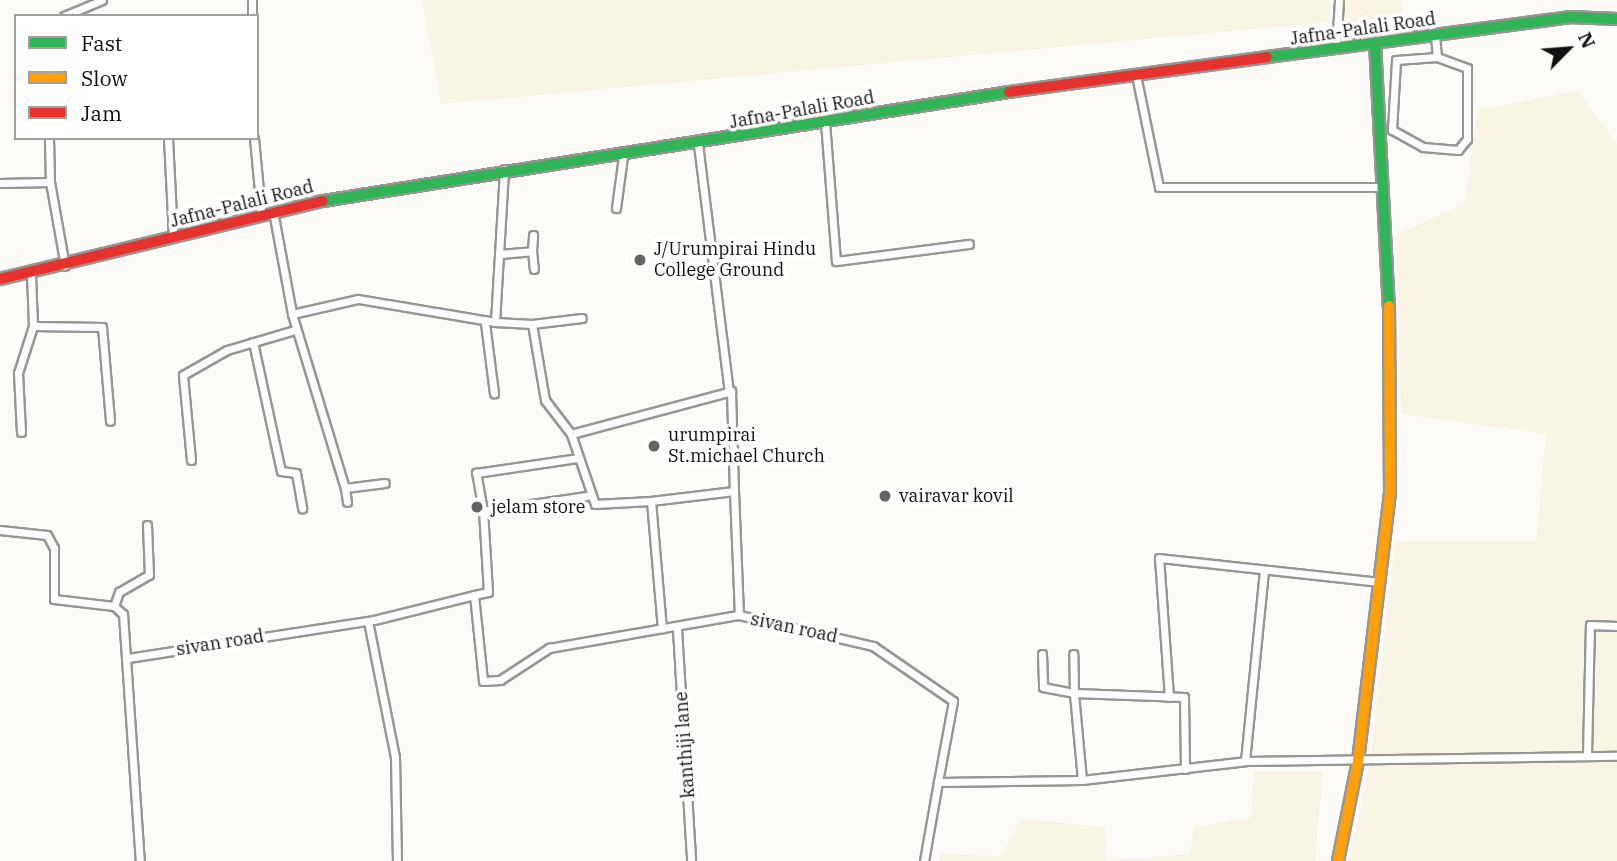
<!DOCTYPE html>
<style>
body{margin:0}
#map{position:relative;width:1617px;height:861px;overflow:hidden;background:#fdfbf7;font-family:"IBM Plex Serif",serif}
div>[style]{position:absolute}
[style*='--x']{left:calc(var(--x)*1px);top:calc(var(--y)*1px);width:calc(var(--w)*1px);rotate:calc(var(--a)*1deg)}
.farmland>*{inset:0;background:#f9f4e4}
.roads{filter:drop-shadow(2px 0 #979695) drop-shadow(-2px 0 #979695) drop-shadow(0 2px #979695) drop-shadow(0 -2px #979695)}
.street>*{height:7px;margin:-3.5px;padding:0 3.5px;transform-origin:3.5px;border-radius:3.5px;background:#fffefe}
.fast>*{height:10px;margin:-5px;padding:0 5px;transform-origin:5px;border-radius:5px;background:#30b455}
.slow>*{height:10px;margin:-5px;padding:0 5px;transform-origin:5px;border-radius:5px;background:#ff9f0a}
.jam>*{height:10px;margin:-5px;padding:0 5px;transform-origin:5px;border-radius:5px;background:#e5322d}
.dots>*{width:19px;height:19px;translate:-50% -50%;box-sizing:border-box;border:4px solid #fff;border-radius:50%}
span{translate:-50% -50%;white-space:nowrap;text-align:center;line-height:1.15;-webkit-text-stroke:7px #fff;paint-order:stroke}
.street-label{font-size:18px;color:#111}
.poi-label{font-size:18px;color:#111}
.left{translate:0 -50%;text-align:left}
.legend{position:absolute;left:14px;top:14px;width:245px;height:126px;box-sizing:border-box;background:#fff;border:2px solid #a0a0a0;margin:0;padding:9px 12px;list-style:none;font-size:21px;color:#111}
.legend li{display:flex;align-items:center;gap:14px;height:35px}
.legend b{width:35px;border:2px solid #a0a0a0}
.north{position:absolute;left:1533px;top:14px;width:70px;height:70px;-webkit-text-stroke:5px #fff;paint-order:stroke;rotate:65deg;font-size:19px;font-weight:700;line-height:28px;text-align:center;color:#111}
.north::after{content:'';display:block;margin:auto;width:24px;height:32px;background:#111;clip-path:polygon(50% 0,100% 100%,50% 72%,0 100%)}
</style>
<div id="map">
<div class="farmland">
<div style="clip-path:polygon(422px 0,1330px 0,1329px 22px,441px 104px)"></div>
<div style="clip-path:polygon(1346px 0,1404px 0,1399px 21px,1344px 27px)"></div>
<div style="clip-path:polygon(1578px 91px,1617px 144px,1617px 861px,1349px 861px,1369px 768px,1395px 542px,1536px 541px,1546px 434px,1401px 414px,1396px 235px,1464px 204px,1478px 110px)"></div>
<div style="clip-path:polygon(1254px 771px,1323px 771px,1315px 861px,939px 861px,940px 854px,1001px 856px,1021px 819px,1105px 827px,1107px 860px,1190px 854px,1194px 827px,1251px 818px)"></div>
</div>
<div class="roads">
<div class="street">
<div style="--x:252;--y:0;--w:16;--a:90"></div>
<div style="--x:64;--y:16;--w:41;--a:-22.8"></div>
<div style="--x:1435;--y:35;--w:22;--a:85"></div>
<div style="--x:1437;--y:57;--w:32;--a:20"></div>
<div style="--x:1467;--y:68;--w:71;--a:90"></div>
<div style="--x:1467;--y:139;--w:14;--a:129"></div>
<div style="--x:1458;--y:150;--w:35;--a:-175"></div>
<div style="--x:1423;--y:147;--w:35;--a:-151"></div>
<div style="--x:1392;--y:130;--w:70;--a:-86.7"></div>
<div style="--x:1396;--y:60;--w:41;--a:-4.2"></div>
<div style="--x:1336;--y:48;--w:48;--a:-86.4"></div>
<div style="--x:1136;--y:75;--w:114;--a:78.4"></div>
<div style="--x:1159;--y:187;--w:221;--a:0"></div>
<div style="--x:825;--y:122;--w:139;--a:85.5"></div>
<div style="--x:836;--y:261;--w:134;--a:-7.3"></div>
<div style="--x:49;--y:138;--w:44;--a:88.7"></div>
<div style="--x:50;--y:182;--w:85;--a:79.9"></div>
<div style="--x:168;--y:138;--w:99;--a:87.1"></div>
<div style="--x:254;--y:138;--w:74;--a:84.6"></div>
<div style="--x:698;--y:144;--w:250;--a:82.9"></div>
<div style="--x:0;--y:183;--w:50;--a:-1.1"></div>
<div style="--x:616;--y:208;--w:52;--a:-82.3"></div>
<div style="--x:273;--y:211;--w:105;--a:79.5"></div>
<div style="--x:292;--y:314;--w:68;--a:-12.8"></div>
<div style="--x:358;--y:299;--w:139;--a:9.5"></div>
<div style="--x:495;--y:322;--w:153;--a:-86.6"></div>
<div style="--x:532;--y:251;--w:16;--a:-86"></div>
<div style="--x:500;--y:254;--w:32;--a:-5"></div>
<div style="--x:532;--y:251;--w:18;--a:84"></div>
<div style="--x:292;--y:314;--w:182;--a:73.1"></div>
<div style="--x:345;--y:488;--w:40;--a:-7.1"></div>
<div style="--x:495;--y:322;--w:37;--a:3"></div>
<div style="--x:532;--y:324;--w:77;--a:80.3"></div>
<div style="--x:545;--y:400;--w:43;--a:52.6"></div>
<div style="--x:571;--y:434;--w:74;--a:71.1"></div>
<div style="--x:595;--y:504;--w:56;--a:-3.1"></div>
<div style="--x:651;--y:501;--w:128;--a:85.1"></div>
<div style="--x:485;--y:323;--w:71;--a:82.7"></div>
<div style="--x:532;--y:324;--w:50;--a:-6.8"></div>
<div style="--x:33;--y:326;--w:69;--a:0.8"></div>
<div style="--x:102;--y:327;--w:94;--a:85.1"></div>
<div style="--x:253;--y:342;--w:132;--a:77.8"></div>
<div style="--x:281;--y:471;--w:15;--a:8"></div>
<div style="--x:296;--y:473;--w:36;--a:80"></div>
<div style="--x:21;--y:432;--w:59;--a:-92.9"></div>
<div style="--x:18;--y:373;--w:49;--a:-72.3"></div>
<div style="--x:33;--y:326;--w:51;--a:-92.2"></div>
<div style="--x:571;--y:434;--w:166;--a:-15"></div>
<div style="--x:731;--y:391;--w:100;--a:88.3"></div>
<div style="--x:734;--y:491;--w:84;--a:173.1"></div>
<div style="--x:191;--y:460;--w:85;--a:-95.4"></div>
<div style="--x:183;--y:375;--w:51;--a:-29.6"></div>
<div style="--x:227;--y:350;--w:71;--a:-16.4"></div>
<div style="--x:345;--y:488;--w:14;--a:82"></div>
<div style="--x:734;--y:491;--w:124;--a:87.7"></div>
<div style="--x:483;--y:511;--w:39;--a:-100"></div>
<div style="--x:476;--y:473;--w:102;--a:-8.4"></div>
<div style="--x:0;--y:530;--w:47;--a:6.1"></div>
<div style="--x:47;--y:535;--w:15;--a:62"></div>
<div style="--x:54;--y:548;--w:51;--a:90"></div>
<div style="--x:54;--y:599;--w:60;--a:6.7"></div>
<div style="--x:114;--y:606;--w:12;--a:42"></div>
<div style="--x:123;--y:614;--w:248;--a:86.1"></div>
<div style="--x:474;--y:595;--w:14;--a:-12"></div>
<div style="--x:488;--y:592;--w:81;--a:-93.5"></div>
<div style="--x:483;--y:511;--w:105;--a:-8.2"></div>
<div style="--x:114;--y:606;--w:15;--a:-70"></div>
<div style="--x:119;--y:592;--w:34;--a:-30"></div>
<div style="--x:149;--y:575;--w:50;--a:-92.3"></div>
<div style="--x:368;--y:621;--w:139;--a:78.8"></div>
<div style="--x:395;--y:757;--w:104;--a:88.9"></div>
<div style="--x:677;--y:629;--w:232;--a:86.5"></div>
<div style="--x:1042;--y:654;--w:33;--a:88"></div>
<div style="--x:1043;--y:687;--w:32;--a:11"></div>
<div style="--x:1074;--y:693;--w:39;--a:-91"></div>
<div style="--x:128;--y:658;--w:249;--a:-8.8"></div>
<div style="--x:374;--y:620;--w:103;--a:-14"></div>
<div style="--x:474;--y:595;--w:86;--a:84"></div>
<div style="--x:483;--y:681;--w:17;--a:-3"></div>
<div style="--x:500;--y:680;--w:59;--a:-33.1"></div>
<div style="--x:549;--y:648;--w:193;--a:-9.9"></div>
<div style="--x:739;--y:615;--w:138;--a:13"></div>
<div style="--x:873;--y:646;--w:97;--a:34.5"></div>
<div style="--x:953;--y:701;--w:82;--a:100.5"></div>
<div style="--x:938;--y:782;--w:144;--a:-0.8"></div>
<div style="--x:1082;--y:780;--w:164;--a:-6.6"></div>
<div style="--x:1245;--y:761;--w:372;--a:-0.8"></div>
<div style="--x:1169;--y:697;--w:139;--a:-94.1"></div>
<div style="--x:1159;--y:558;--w:221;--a:6.2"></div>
<div style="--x:1587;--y:755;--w:130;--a:-88.7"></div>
<div style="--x:1590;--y:625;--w:27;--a:2"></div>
<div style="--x:1245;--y:761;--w:191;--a:-84.3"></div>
<div style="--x:1082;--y:780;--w:87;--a:-95.3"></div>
<div style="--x:1074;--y:693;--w:110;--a:2.1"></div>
<div style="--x:1184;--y:697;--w:72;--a:89.2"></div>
<div style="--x:924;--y:861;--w:80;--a:-80"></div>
</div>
<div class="fast">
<div style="--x:1375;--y:43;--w:263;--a:87"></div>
<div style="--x:1267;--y:57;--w:305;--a:-7.5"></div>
<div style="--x:1569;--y:17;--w:48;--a:2.4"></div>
<div style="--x:323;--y:201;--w:695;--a:-9.03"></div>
</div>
<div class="slow">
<div style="--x:1338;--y:861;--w:102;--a:-78.7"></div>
<div style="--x:1358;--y:761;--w:270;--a:-83.2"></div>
<div style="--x:1390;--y:493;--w:187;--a:-90.3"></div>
</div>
<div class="jam">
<div style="--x:1009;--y:92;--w:260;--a:-7.7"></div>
<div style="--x:0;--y:279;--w:332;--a:-13.6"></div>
</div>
</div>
<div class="dots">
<div style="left:640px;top:260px;background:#646362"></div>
<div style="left:654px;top:446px;background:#646362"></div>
<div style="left:885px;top:496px;background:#646362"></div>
<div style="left:477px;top:507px;background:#646362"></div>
</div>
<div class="street-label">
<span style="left:1363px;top:29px;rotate:-8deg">Jafna-Palali Road</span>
<span style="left:802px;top:110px;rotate:-10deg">Jafna-Palali Road</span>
<span style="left:242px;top:204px;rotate:-14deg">Jafna-Palali Road</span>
<span style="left:794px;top:628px;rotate:12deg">sivan road</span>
<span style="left:220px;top:643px;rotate:-9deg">sivan road</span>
<span style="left:685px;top:745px;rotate:-94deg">kanthiji lane</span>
</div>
<div class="poi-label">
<span class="left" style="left:654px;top:260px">J/Urumpirai Hindu<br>College Ground</span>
<span class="left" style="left:668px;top:446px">urumpirai<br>St.michael Church</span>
<span class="left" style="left:899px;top:496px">vairavar kovil</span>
<span class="left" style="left:491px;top:507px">jelam store</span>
</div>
<ul class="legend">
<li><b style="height:9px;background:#30b455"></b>Fast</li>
<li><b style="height:9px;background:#ff9f0a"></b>Slow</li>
<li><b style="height:9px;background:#e5322d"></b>Jam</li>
</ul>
<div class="north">N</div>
</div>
